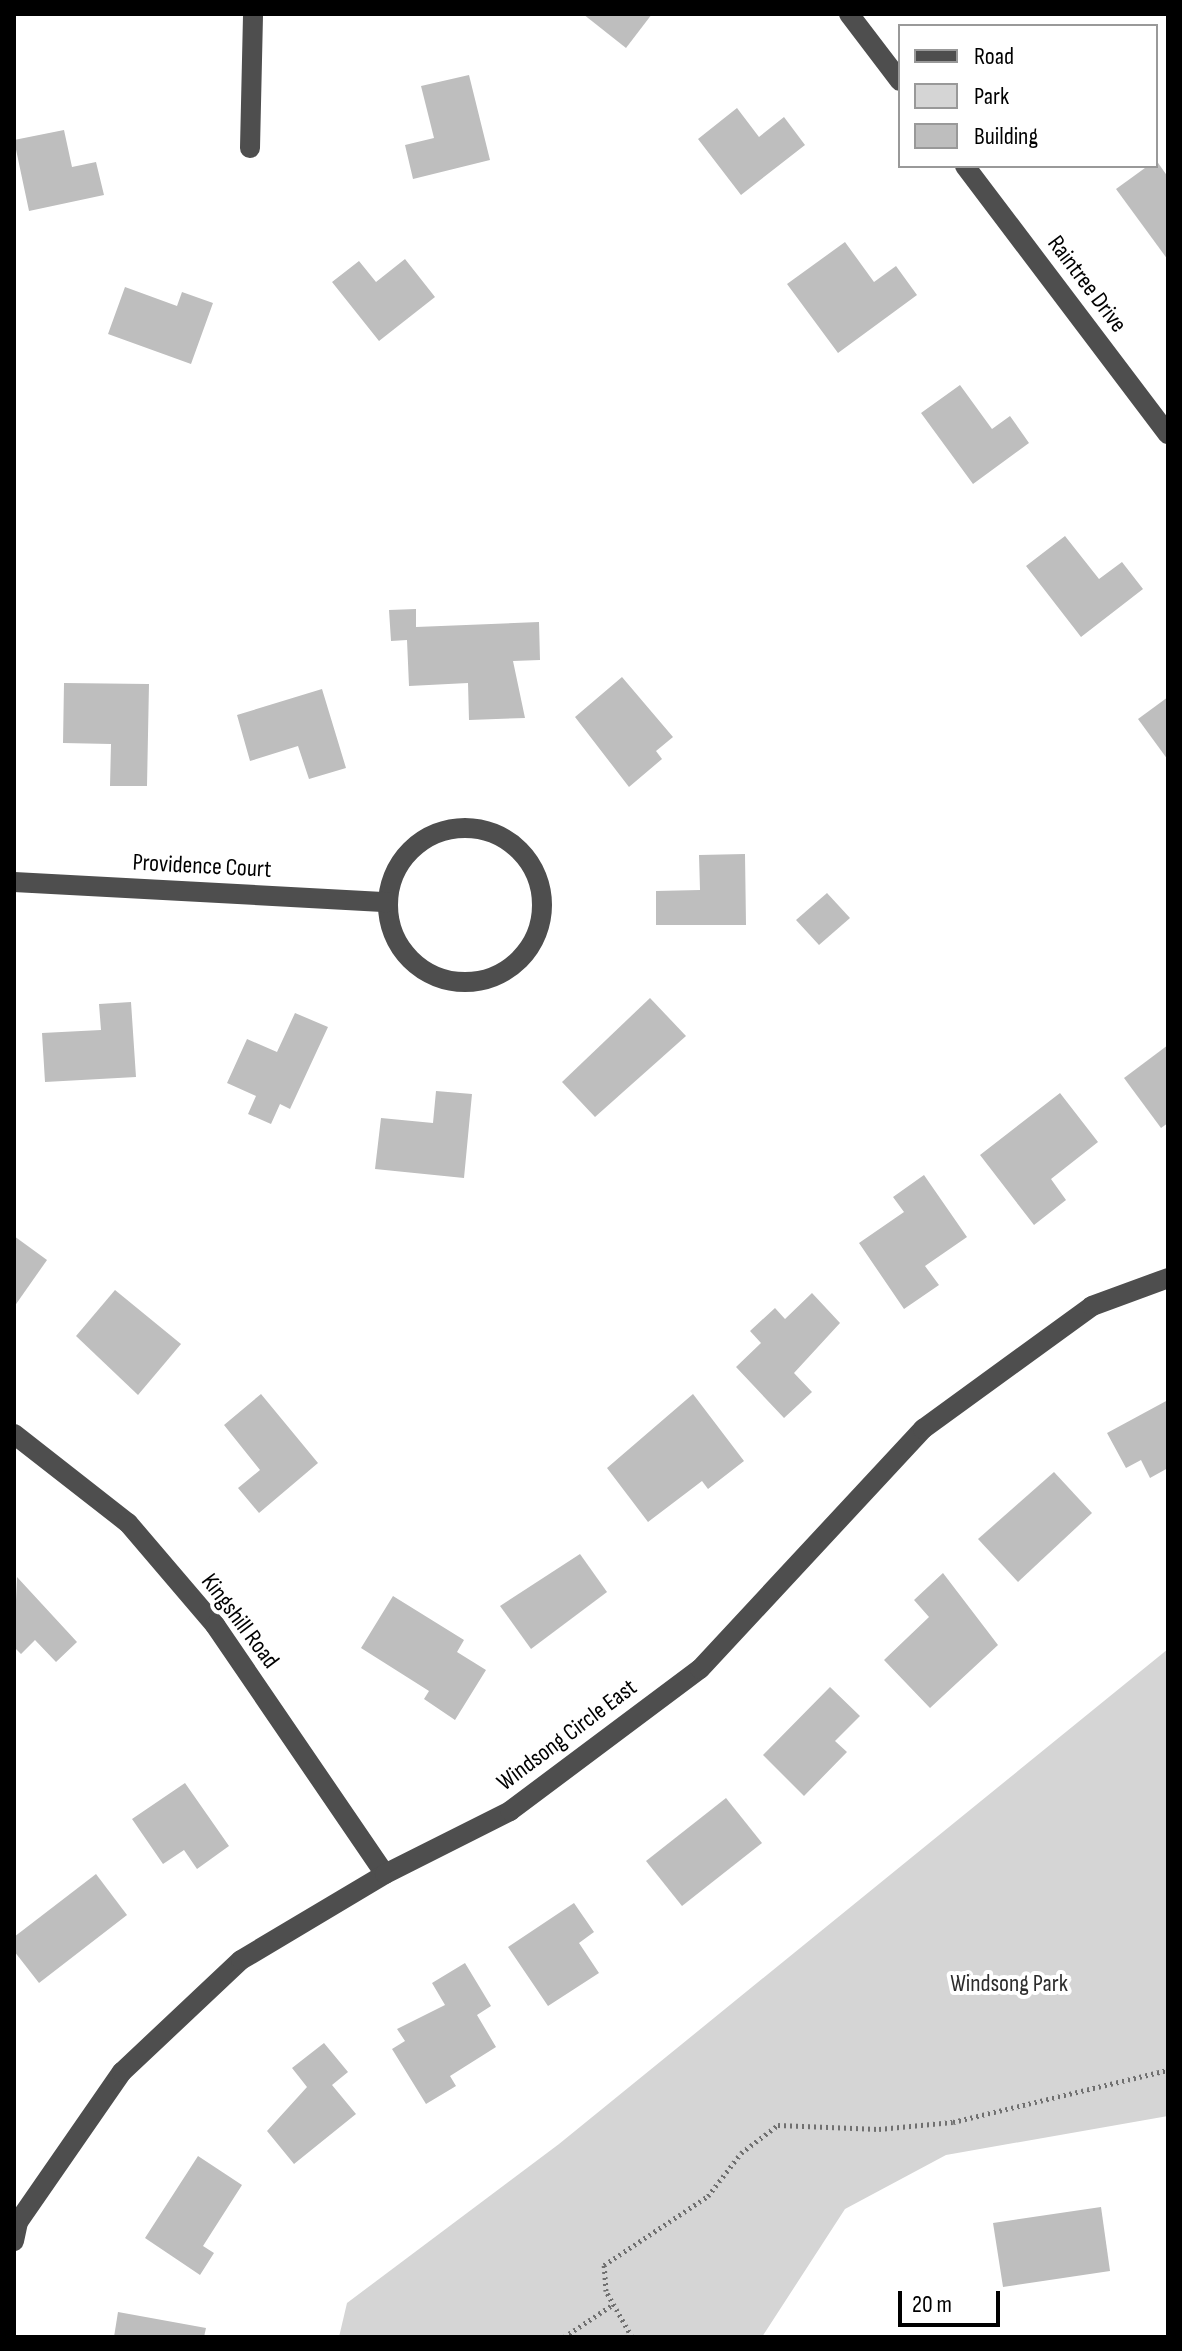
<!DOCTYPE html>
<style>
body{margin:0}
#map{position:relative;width:1182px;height:2351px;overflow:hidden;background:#fff;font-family:"Sofia Sans Condensed",sans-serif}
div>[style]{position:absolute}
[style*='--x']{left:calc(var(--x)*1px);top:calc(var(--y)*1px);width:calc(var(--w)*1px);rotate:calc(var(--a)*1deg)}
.green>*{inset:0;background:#d5d5d5}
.building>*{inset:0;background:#bebebe}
.path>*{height:5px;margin-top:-2.5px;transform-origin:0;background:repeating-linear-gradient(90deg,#707070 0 2px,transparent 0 6px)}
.minor>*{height:20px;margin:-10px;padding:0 10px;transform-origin:10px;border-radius:10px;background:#4e4e4e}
.minor>.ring{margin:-10px;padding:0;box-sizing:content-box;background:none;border:20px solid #4e4e4e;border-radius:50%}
span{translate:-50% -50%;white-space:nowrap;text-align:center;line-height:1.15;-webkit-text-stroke:8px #fff;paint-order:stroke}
.street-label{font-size:24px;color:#000}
.park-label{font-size:24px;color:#2c2c2c}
.frame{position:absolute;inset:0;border:16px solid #000;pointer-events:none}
.legend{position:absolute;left:898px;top:24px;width:260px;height:144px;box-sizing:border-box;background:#fff;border:2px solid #999;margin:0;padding:10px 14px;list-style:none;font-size:24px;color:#000}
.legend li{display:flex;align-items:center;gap:16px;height:40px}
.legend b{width:40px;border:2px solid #999}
.scale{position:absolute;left:898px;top:2291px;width:102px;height:36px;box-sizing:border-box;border:4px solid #000;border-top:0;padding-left:10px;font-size:24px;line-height:28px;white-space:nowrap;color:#000;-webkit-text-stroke:6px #fff;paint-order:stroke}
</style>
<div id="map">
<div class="green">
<div style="clip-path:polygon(1168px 1649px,1168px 2116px,946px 2155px,845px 2209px,762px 2337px,339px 2337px,347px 2303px,559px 2144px)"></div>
</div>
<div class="building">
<div style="clip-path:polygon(583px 14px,652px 14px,626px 48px)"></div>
<div style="clip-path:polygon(469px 75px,490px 160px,413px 179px,405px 145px,434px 138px,421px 86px)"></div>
<div style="clip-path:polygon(737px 108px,759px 137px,784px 117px,805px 145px,741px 195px,698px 139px)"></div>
<div style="clip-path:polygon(64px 130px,72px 167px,96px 162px,104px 195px,29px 211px,14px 140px)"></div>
<div style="clip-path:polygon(1156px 160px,1168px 177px,1168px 260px,1116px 189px)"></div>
<div style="clip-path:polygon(845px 242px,874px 282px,896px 266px,917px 295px,838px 353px,787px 284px)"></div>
<div style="clip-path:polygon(405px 259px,435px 297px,379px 341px,332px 282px,359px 261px,376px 282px)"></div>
<div style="clip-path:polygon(125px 287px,177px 306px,182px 292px,213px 303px,191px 364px,108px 334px)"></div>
<div style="clip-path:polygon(960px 385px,992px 429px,1010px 416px,1029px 443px,973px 484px,921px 413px)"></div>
<div style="clip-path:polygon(1065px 536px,1099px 579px,1122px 562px,1143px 589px,1081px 637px,1026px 566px)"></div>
<div style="clip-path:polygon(416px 609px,416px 627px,539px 622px,540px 660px,513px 661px,525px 718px,469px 720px,468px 683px,409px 686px,407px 640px,391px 641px,389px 610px)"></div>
<div style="clip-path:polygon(622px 677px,673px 737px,656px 751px,662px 759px,629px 787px,575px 717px)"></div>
<div style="clip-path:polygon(64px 683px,149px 684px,147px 786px,110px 786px,111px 744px,63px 743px)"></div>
<div style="clip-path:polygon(322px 689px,346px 768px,309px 779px,298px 746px,250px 761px,237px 715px)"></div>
<div style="clip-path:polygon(1168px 697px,1168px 760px,1138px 719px)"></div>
<div style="clip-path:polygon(745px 854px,746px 925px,656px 925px,656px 891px,700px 890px,699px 855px)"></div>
<div style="clip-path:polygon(827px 893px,850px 918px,819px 945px,796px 920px)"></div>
<div style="clip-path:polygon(650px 998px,686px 1036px,595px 1117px,562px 1082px)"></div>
<div style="clip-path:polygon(131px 1002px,136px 1077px,45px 1082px,42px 1033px,101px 1030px,99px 1004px)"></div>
<div style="clip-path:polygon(295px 1013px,328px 1027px,290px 1109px,280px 1104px,271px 1124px,248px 1114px,256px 1096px,227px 1083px,247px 1039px,277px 1052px)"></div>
<div style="clip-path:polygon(1168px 1045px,1168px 1123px,1161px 1128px,1124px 1078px)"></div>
<div style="clip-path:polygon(436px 1091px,472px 1094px,464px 1178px,375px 1169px,381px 1118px,433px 1123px)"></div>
<div style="clip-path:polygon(1060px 1093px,1098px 1142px,1051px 1179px,1066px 1200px,1034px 1225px,980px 1155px)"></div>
<div style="clip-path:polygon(924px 1175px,967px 1237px,925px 1266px,939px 1285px,904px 1309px,859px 1243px,904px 1212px,893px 1197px)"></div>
<div style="clip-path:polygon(14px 1236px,47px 1260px,14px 1307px)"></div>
<div style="clip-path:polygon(115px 1290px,181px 1344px,138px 1395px,76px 1336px)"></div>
<div style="clip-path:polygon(812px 1293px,840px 1323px,794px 1373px,812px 1392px,784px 1418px,736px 1367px,761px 1343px,750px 1331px,775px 1308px,785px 1319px)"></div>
<div style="clip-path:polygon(261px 1394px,318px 1463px,259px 1513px,238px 1488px,260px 1470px,224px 1425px)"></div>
<div style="clip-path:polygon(693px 1394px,744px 1461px,708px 1489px,702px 1481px,648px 1522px,607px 1468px)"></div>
<div style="clip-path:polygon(1168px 1400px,1168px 1468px,1150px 1478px,1141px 1460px,1126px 1468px,1107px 1433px)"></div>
<div style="clip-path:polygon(1054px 1472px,1092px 1513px,1018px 1582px,978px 1539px)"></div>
<div style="clip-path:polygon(580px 1554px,607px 1592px,531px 1649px,500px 1606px)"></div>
<div style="clip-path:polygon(943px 1573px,998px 1645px,930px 1708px,884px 1660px,929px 1617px,914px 1600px)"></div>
<div style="clip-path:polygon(17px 1577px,77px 1642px,56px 1662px,35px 1640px,21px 1654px,14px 1647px)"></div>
<div style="clip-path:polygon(393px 1596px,464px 1640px,457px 1652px,486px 1670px,455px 1720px,424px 1699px,429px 1691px,361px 1648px)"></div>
<div style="clip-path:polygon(830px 1687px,860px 1716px,835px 1741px,847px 1752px,804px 1796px,763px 1755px)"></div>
<div style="clip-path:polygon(185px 1783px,229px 1846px,197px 1869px,184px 1850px,163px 1864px,132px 1819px)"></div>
<div style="clip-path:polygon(726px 1798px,762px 1843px,682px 1906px,646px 1861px)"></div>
<div style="clip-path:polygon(96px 1874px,127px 1915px,39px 1983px,14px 1951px,14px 1937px)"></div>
<div style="clip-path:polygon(574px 1903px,594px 1932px,579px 1943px,599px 1973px,548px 2006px,508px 1947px)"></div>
<div style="clip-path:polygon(465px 1963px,491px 2006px,477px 2015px,496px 2047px,450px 2076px,456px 2086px,426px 2104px,392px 2049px,405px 2041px,397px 2029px,445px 2005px,432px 1983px)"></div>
<div style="clip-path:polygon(324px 2043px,348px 2072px,332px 2085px,356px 2114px,294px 2164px,267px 2131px,307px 2087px,292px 2068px)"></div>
<div style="clip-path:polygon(198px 2156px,242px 2185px,203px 2246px,214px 2253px,200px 2275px,145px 2238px)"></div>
<div style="clip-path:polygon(1101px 2207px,1110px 2271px,1003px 2287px,993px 2223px)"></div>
<div style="clip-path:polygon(118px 2312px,206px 2328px,204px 2337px,114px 2337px)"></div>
</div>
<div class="path">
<div style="--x:564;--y:2337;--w:58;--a:-33.7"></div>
<div style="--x:632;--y:2337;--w:53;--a:-119.5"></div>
<div style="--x:606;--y:2291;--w:26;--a:-94"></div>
<div style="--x:604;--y:2265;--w:125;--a:-33.6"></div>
<div style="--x:708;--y:2196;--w:54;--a:-52.5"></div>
<div style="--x:741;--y:2153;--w:46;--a:-37.1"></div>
<div style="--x:778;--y:2125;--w:101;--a:2.3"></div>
<div style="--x:879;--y:2129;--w:74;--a:-5.4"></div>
<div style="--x:953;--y:2122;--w:221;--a:-13.6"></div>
</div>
<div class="minor">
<div style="--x:849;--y:14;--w:84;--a:52.7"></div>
<div style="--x:250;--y:148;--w:134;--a:-88.7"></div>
<div style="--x:965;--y:166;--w:336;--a:52.9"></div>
<div class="ring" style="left:388px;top:828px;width:134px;height:134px"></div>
<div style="--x:14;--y:882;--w:374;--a:3.1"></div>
<div style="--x:14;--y:1434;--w:145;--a:38"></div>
<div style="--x:128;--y:1523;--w:134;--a:49.5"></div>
<div style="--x:215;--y:1625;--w:301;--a:55.7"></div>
<div style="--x:14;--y:2241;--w:19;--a:-78"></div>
<div style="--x:18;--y:2222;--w:183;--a:-55.3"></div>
<div style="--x:122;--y:2072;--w:163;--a:-43.3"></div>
<div style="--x:241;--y:1960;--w:168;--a:-30.8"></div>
<div style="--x:385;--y:1874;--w:140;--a:-26.7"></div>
<div style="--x:510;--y:1811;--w:237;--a:-36.8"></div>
<div style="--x:700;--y:1669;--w:328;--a:-47.1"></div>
<div style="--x:923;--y:1429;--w:209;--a:-36"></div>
<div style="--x:1092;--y:1306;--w:81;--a:-20.2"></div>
</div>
<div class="street-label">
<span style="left:1087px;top:284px;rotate:53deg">Raintree Drive</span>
<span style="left:202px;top:866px;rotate:3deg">Providence Court</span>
<span style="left:240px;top:1621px;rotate:53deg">Kingshill Road</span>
<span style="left:567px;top:1735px;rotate:-37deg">Windsong Circle East</span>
</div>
<div class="park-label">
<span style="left:1009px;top:1984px">Windsong Park</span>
</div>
<div class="frame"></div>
<ul class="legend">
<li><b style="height:10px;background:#4e4e4e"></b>Road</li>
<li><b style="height:22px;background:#d5d5d5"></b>Park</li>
<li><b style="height:22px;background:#bebebe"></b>Building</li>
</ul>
<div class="scale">20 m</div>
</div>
